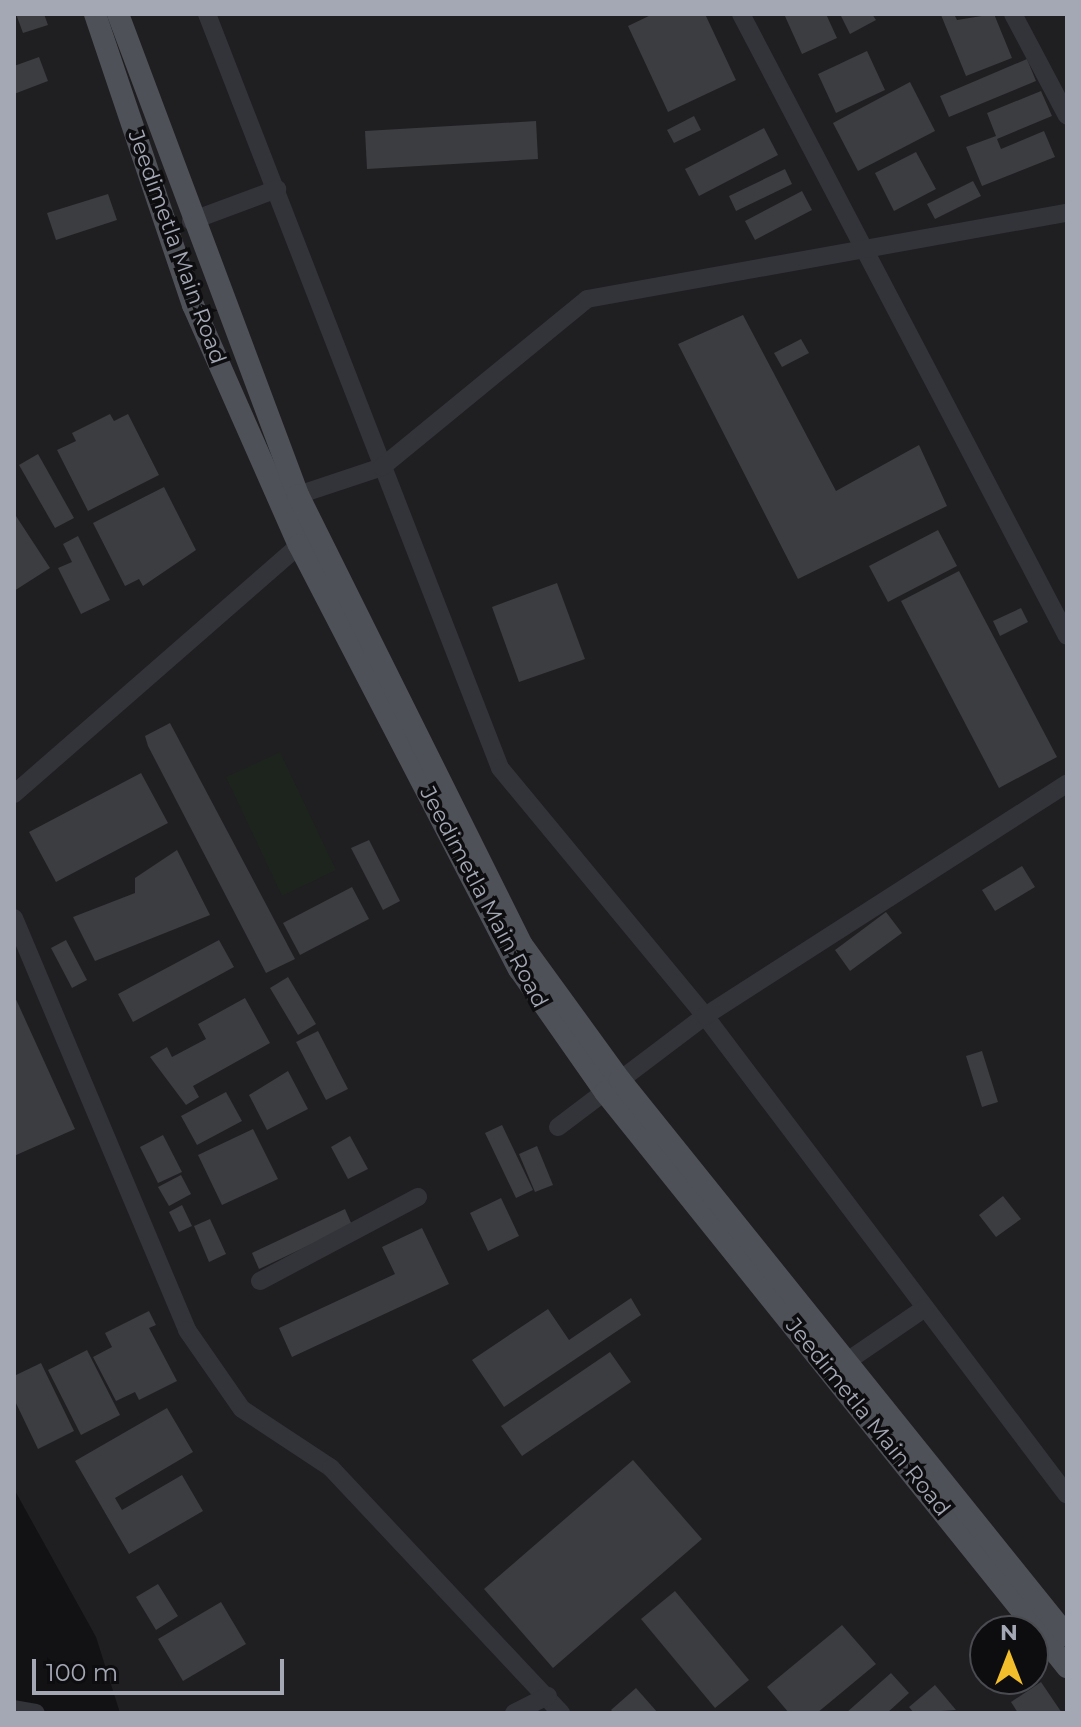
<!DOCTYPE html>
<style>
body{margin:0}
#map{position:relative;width:1081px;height:1727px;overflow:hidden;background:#121214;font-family:Montserrat,sans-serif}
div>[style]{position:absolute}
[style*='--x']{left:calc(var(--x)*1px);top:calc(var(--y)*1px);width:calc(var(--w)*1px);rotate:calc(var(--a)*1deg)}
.built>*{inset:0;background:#1f1e21}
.green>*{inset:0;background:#1d241e}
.building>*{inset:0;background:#3c3d41}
.minor>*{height:18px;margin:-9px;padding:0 9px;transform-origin:9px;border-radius:9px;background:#333439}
.major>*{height:22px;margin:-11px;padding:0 11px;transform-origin:11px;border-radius:11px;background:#4f5158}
span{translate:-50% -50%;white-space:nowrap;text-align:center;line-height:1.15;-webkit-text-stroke:7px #0d0d0f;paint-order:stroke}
.street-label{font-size:22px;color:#a4a8b5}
.frame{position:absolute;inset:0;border:16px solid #a4a8b5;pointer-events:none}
.north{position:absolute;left:969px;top:1615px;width:80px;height:80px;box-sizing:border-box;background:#0d0d0f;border:2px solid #494b51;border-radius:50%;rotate:0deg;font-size:22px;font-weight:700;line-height:32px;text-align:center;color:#a4a8b5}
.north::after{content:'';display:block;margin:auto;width:28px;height:36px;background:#f2be2c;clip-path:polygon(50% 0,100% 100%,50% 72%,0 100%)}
.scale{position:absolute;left:32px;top:1659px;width:252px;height:36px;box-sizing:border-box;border:4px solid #a4a8b5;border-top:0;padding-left:10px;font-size:24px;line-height:28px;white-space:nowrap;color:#a4a8b5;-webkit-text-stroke:6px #0d0d0f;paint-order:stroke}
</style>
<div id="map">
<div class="built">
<div style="clip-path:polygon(evenodd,14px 14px,1067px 14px,1067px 1713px,120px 1713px,96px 1637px,14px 1489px,14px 14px,985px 1631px,1033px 1631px,1033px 1679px,985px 1679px,985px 1631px)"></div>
</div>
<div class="green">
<div style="clip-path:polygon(280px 752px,336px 870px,282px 896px,226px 777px)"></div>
</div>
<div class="building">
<div style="clip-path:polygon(16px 14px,44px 14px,48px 25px,23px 33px)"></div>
<div style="clip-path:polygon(653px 14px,705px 14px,736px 80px,668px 112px,628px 26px)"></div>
<div style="clip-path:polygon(784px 14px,826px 14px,837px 38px,802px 54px)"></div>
<div style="clip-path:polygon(840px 14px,872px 14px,876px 20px,850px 34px)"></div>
<div style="clip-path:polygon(954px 14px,957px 20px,994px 14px,1012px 58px,966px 76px,941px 15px)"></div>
<div style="clip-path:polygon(867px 51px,885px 90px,836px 113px,818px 74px)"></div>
<div style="clip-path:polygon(39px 57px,48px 81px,14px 94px,14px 66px)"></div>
<div style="clip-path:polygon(1027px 59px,1036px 81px,949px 117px,940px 96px)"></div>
<div style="clip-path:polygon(910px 82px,935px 131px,858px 171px,833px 123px)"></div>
<div style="clip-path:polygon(1041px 91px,1052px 116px,997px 139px,1001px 149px,1044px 131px,1055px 157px,982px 186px,966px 147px,996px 136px,987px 113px)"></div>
<div style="clip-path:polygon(694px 116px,701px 130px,674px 143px,667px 130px)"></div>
<div style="clip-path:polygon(536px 121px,538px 159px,367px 169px,365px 131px)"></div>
<div style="clip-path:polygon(764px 128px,778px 155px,699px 196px,685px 169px)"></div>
<div style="clip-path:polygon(916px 152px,936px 189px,894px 211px,875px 173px)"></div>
<div style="clip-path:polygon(785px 169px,792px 184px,736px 211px,729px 196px)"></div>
<div style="clip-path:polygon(973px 181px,981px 196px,935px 219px,927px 204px)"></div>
<div style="clip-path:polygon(802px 191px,812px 210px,755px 240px,745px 221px)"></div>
<div style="clip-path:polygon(108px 194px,117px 220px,56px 240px,47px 213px)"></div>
<div style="clip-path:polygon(743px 315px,836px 491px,919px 445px,947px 506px,798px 579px,678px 344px)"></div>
<div style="clip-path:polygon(801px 339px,809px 353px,782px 367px,774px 353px)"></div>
<div style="clip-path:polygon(110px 414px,114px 421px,128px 414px,159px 475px,88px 511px,57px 450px,76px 441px,72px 433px)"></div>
<div style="clip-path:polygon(38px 454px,74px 518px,55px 528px,19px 465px)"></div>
<div style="clip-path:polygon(164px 487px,196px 550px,143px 586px,139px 579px,125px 586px,93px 523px)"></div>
<div style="clip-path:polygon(14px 513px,50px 568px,14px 591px)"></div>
<div style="clip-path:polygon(938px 530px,957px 566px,888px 602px,869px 566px)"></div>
<div style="clip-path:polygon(78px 536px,110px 600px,81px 614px,58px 568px,72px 562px,63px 544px)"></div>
<div style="clip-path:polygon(959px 571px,1057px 757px,999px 788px,901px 601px)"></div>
<div style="clip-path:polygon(557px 583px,585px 659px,519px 682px,492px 607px)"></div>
<div style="clip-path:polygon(1021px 608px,1028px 622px,1000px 636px,993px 621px)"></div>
<div style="clip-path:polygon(170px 723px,295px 959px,266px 973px,148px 746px,145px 736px)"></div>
<div style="clip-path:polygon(141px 773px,168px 823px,56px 882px,29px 832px)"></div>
<div style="clip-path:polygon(369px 840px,400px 901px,383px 910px,351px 848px)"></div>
<div style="clip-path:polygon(177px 850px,210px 915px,95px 961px,73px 917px,135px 893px,135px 878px)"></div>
<div style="clip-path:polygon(1022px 866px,1035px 887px,995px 911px,982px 890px)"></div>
<div style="clip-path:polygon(352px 887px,369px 919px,300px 955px,283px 923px)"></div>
<div style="clip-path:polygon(886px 912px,902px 933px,850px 971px,835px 950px)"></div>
<div style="clip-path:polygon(66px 940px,87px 980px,72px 988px,51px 948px)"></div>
<div style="clip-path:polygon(219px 940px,234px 967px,133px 1022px,118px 994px)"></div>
<div style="clip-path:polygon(288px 977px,316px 1024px,298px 1035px,270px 988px)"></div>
<div style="clip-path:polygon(14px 995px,75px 1129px,14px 1156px)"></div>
<div style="clip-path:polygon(245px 998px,270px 1043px,193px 1086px,199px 1097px,186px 1105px,150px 1057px,167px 1047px,172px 1057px,206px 1039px,198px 1024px)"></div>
<div style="clip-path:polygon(318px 1031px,348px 1089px,326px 1100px,296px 1042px)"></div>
<div style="clip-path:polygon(982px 1051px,998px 1102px,982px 1107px,966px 1056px)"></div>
<div style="clip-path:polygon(288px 1071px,308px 1109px,267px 1130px,249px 1095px)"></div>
<div style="clip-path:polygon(226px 1092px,242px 1121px,197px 1145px,181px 1116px)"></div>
<div style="clip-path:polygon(502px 1125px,533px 1190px,516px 1198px,485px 1133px)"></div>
<div style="clip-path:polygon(253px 1129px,278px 1179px,222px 1205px,198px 1155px)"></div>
<div style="clip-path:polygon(163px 1135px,182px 1172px,158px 1183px,140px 1147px)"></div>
<div style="clip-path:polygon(350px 1136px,368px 1169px,348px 1179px,331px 1147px)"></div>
<div style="clip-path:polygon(537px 1146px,553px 1185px,535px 1192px,519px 1154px)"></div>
<div style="clip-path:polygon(181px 1175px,191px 1194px,169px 1206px,158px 1187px)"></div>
<div style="clip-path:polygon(1003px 1196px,1021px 1219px,996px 1237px,979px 1215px)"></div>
<div style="clip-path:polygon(501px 1198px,519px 1236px,488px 1251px,470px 1213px)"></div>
<div style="clip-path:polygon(182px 1205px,192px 1226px,179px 1232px,169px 1212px)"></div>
<div style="clip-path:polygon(345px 1209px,352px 1225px,259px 1269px,252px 1253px)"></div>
<div style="clip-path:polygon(210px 1219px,226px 1254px,209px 1262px,194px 1226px)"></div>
<div style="clip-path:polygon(422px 1228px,449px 1284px,292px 1357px,279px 1328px,395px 1274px,382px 1247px)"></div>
<div style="clip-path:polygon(631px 1298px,641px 1315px,504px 1407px,472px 1360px,548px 1309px,569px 1340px)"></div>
<div style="clip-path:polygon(149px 1311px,156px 1325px,149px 1328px,177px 1381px,139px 1400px,135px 1392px,116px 1401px,93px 1357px,112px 1347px,105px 1333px)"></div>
<div style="clip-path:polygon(87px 1350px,120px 1415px,81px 1435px,48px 1370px)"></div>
<div style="clip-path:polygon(610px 1352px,631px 1382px,522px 1456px,501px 1426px)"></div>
<div style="clip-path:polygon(41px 1363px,74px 1431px,38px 1449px,14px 1399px,14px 1376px)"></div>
<div style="clip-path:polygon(167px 1408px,193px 1452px,115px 1498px,122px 1510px,182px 1475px,203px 1511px,129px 1554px,75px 1461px)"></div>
<div style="clip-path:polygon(633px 1460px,702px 1539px,553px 1668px,484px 1589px)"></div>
<div style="clip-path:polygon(158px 1584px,178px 1616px,156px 1630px,136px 1597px)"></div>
<div style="clip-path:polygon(675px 1591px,749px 1680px,715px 1708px,641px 1619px)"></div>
<div style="clip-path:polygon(221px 1602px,246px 1644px,183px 1681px,158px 1639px)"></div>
<div style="clip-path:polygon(842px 1625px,876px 1664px,817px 1713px,789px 1713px,767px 1687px)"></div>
<div style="clip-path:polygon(891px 1673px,909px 1693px,887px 1713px,846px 1713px)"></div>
<div style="clip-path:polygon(1041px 1682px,1062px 1713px,1018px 1713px,1011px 1702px)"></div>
<div style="clip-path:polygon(935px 1685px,956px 1710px,914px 1713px,909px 1707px)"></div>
<div style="clip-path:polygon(636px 1688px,658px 1713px,614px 1713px,611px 1710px)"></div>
</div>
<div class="minor">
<div style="--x:207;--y:14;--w:809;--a:68.76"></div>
<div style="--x:500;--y:768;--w:322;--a:50.4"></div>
<div style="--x:705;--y:1016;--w:600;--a:52.92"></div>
<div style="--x:741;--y:14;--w:702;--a:62.34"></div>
<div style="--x:1013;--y:14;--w:115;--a:62.1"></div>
<div style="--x:191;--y:221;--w:92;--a:-20.4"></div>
<div style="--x:298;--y:495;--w:89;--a:-18.4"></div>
<div style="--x:382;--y:467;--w:265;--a:-39.3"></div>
<div style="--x:587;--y:299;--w:488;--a:-10.2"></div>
<div style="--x:14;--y:794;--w:378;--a:-41.1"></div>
<div style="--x:14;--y:918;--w:447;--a:67.2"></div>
<div style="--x:187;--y:1330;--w:96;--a:55.2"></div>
<div style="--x:242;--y:1409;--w:107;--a:33.5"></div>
<div style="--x:331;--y:1468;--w:336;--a:46.8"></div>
<div style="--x:558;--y:1127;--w:184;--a:-37.1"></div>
<div style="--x:705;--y:1016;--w:430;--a:-32.7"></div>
<div style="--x:260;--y:1281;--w:179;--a:-28"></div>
<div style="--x:846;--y:1362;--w:96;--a:-34.4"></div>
<div style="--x:14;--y:1709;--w:22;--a:10"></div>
<div style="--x:514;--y:1713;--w:38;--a:-27"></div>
</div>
<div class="major">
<div style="--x:95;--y:14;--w:307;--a:71.4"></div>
<div style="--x:193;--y:305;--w:262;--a:66.2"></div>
<div style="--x:299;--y:545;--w:478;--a:62.6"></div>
<div style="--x:519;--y:969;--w:150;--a:55"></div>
<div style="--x:605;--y:1092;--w:738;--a:51.22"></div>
<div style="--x:118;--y:14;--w:514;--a:69.48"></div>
<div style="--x:298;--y:495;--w:503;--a:63.54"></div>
<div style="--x:522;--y:945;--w:167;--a:54"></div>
<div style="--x:620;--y:1080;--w:713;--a:51.2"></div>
</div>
<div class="street-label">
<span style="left:177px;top:247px;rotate:70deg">Jeedimetla Main Road</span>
<span style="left:484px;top:897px;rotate:62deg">Jeedimetla Main Road</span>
<span style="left:868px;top:1417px;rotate:51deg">Jeedimetla Main Road</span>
</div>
<div class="frame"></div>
<div class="north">N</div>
<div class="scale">100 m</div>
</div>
